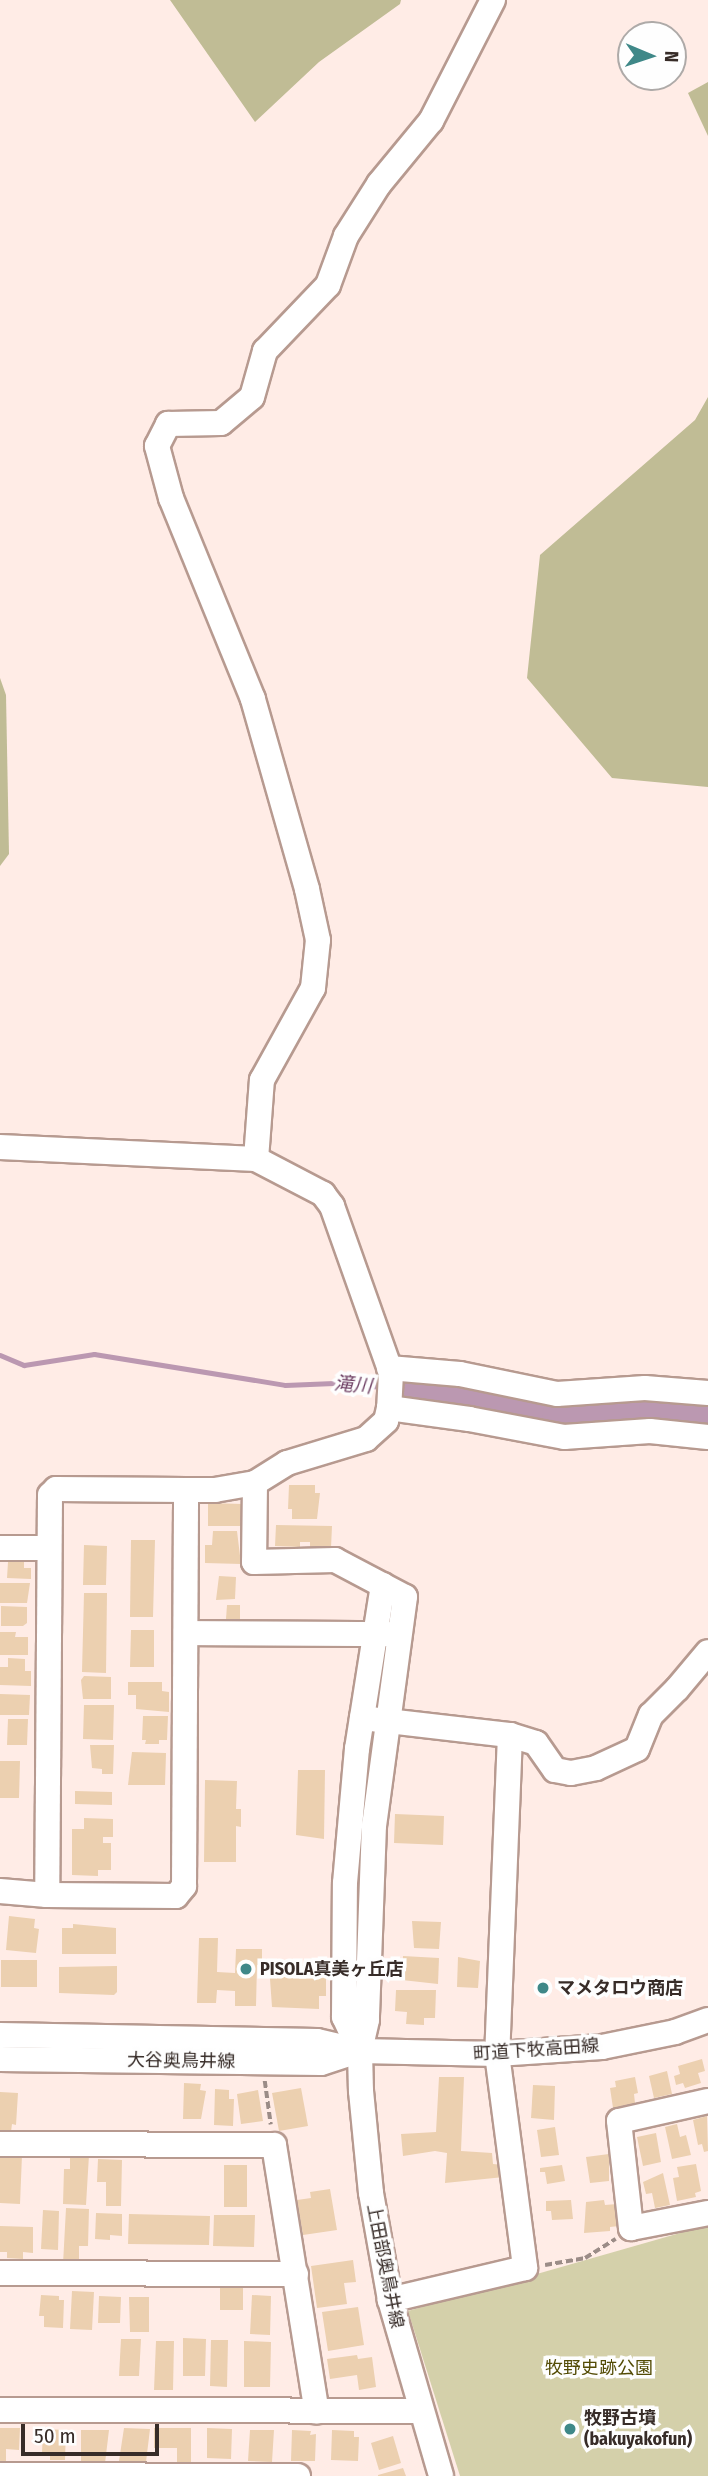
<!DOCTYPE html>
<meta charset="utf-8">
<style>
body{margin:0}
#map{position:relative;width:708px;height:2476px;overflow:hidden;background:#ffece6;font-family:"Fira Sans Condensed","Noto Sans JP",sans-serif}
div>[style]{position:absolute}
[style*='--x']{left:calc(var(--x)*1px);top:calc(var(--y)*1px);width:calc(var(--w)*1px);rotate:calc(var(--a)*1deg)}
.green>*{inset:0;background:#d4d0aa}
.forest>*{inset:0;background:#c0bc95}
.stream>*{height:5px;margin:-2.5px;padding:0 2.5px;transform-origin:2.5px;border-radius:2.5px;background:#bb98b1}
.river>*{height:33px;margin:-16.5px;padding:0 16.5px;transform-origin:16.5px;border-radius:16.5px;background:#bb98b1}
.building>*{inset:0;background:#ecd0b0}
.path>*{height:3.5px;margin-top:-1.75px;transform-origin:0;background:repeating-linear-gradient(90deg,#9b8c87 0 7px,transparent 0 10.5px)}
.roads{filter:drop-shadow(2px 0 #b79a90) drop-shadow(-2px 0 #b79a90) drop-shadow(0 2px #b79a90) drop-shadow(0 -2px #b79a90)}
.minor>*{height:24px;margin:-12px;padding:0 12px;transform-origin:12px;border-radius:12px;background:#fff}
.dots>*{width:19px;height:19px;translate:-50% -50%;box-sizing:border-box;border:4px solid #fefefe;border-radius:50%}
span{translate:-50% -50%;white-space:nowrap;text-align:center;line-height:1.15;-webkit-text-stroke:7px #fefefe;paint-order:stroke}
.poi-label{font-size:18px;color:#372c28;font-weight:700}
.left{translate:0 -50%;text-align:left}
.street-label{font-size:18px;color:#372c28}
.park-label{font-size:18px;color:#534b05}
.water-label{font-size:19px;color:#6e3f63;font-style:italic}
.north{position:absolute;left:617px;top:21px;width:70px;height:70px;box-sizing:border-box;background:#fefefe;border:2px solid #aeaaa8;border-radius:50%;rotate:92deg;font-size:19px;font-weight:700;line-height:28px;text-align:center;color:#372c28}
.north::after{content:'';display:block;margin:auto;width:24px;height:32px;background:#3f8888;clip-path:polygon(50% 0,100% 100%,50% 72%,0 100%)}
.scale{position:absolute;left:21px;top:2424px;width:138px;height:32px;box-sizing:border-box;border:4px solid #372c28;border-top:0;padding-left:9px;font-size:21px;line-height:24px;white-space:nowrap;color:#372c28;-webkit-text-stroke:5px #fefefe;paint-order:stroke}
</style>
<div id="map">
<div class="green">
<div style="clip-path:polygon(708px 2225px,708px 2476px,460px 2476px,408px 2311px)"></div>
</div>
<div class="forest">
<div style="clip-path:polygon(170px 0,401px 0,400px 4px,319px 62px,255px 122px)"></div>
<div style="clip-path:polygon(708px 82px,708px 136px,688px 93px)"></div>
<div style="clip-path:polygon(708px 397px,708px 787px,612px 778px,527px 678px,540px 555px,695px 420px)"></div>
<div style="clip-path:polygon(0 678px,6px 695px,9px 854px,0 866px)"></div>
</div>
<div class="stream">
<div style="--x:0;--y:1355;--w:26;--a:23"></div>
<div style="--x:24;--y:1365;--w:71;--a:-8.9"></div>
<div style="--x:94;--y:1354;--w:193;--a:9.2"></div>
<div style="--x:285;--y:1385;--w:49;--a:-2.3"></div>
<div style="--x:334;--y:1383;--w:49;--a:4.7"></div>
</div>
<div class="river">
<div style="--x:399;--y:1389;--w:161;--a:9.3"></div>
<div style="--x:558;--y:1415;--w:97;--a:-3"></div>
<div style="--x:655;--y:1410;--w:53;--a:6.5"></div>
</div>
<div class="building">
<div style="clip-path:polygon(289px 1485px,315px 1485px,315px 1493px,320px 1493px,317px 1519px,292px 1519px,292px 1509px,288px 1509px)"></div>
<div style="clip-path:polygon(208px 1503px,243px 1504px,243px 1526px,208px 1526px)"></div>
<div style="clip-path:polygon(276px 1525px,332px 1526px,331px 1548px,310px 1548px,310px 1542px,300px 1542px,300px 1547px,275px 1546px)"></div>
<div style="clip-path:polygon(213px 1531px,237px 1531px,241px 1564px,205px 1563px,205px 1545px,212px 1545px)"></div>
<div style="clip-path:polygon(131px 1540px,155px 1540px,153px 1617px,130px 1617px)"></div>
<div style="clip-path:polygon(84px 1545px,107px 1546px,106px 1585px,83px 1585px)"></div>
<div style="clip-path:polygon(8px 1562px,24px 1562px,24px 1568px,31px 1568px,31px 1579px,7px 1578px)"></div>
<div style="clip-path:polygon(219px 1576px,236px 1577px,235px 1599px,216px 1600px)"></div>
<div style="clip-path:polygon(0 1583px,30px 1583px,27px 1603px,0 1603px)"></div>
<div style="clip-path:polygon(84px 1593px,107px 1593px,106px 1673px,82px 1672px)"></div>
<div style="clip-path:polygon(227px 1605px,240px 1605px,240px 1620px,226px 1619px)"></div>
<div style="clip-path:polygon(1px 1606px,27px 1607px,27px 1623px,23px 1626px,1px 1626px)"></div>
<div style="clip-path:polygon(131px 1630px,154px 1630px,154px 1667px,130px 1667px)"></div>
<div style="clip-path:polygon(0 1632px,16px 1632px,15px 1637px,28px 1637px,28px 1655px,0 1655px)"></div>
<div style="clip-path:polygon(8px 1658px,25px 1659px,25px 1671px,31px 1671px,31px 1686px,0 1685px,0 1667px,8px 1667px)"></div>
<div style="clip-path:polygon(84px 1676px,111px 1677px,111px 1699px,83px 1699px,81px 1680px)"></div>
<div style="clip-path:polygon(128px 1682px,162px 1682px,162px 1691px,169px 1692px,169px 1712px,136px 1709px,136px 1695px,128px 1695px)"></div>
<div style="clip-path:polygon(0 1694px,30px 1695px,29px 1715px,0 1715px)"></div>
<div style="clip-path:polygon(84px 1705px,114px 1705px,113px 1740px,83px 1739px)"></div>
<div style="clip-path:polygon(143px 1716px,168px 1716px,167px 1740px,159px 1740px,159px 1744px,145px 1744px,146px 1740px,142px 1740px)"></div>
<div style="clip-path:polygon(8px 1719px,28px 1719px,27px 1745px,7px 1745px)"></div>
<div style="clip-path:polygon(90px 1745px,114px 1745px,113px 1774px,102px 1774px,102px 1769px,92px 1768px)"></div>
<div style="clip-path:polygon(132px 1752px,166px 1753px,165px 1785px,128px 1785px)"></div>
<div style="clip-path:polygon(0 1761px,20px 1761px,19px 1798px,0 1798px)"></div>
<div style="clip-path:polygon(298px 1770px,325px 1770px,324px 1839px,296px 1835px)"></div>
<div style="clip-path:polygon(205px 1780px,237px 1781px,236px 1809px,241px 1809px,241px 1827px,236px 1826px,236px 1862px,204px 1862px)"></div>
<div style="clip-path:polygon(75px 1791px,112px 1792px,112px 1805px,75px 1804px)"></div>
<div style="clip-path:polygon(395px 1814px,444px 1816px,443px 1845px,394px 1843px)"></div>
<div style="clip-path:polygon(84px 1818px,113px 1819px,113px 1837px,103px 1837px,103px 1843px,111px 1843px,111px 1870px,98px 1870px,98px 1876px,72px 1875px,72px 1829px,84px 1829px)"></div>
<div style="clip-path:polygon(9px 1916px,35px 1919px,34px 1928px,39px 1929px,36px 1953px,6px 1950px)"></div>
<div style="clip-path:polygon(412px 1921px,441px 1922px,439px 1949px,414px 1948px)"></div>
<div style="clip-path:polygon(73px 1924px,116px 1928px,116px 1954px,62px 1954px,62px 1928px,73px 1928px)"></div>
<div style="clip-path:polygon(199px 1938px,218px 1938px,217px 1972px,235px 1973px,236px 1949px,262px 1949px,262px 1965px,257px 1965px,256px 2006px,235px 2006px,235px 1991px,217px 1990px,216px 2003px,197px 2003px)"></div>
<div style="clip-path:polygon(403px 1956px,439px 1958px,438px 1984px,402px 1980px)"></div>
<div style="clip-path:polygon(458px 1957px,480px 1961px,478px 1988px,457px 1987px)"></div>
<div style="clip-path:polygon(1px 1960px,37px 1960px,37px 1987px,1px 1987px)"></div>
<div style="clip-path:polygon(269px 1965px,320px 1965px,320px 1970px,326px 1970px,326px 1996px,319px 1996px,319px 2009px,272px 2007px)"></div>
<div style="clip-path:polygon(117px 1966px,117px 1992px,114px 1995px,59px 1993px,59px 1967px)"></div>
<div style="clip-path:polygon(396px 1990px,436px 1990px,435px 2018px,424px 2018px,424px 2025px,406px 2024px,407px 2012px,395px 2011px)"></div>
<div style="clip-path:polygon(702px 2059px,705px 2071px,698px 2073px,701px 2083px,685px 2088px,683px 2083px,676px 2085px,674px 2076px,680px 2074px,678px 2066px)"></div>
<div style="clip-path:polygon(667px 2071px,672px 2094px,654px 2098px,649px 2076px)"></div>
<div style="clip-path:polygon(439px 2077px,464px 2077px,461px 2151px,492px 2153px,493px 2164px,503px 2165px,504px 2177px,445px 2183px,447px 2153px,435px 2151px,403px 2156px,401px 2134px,436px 2132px)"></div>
<div style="clip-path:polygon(635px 2077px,638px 2093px,634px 2094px,635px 2103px,613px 2108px,610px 2088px,616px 2087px,615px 2081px)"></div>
<div style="clip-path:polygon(184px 2083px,201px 2084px,200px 2090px,206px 2091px,201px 2119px,183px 2119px)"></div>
<div style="clip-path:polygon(533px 2085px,555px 2086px,554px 2120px,531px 2118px)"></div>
<div style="clip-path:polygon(301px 2088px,308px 2126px,279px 2131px,272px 2093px)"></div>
<div style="clip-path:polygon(215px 2089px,229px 2090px,229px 2099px,234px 2099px,233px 2126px,214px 2125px)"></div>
<div style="clip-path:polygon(258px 2090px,263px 2121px,241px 2124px,237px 2094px)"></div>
<div style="clip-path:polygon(0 2092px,18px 2093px,16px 2125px,12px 2124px,11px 2132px,0 2131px)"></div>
<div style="clip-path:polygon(707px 2116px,708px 2151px,704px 2152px,702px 2144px,698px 2145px,693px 2120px)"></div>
<div style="clip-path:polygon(677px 2124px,680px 2137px,686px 2135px,691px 2155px,672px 2159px,665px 2127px)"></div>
<div style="clip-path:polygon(555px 2127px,559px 2155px,541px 2157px,537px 2130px)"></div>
<div style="clip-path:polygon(656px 2133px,661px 2162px,643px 2166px,637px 2137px)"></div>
<div style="clip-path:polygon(0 2154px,22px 2155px,20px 2204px,0 2203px)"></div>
<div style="clip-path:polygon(70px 2154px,89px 2155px,86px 2205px,63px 2204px,64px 2169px,70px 2169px)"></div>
<div style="clip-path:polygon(609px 2154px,609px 2181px,590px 2183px,586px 2157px)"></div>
<div style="clip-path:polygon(98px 2159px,122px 2160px,121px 2206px,106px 2206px,106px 2182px,97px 2182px)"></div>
<div style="clip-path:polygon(696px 2164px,701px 2191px,695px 2193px,696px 2197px,677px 2201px,673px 2178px,679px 2177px,677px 2167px)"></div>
<div style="clip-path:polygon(224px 2165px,247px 2165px,247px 2207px,224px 2207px)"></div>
<div style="clip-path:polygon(562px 2165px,565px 2181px,547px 2184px,545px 2172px,540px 2172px,540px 2168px)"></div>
<div style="clip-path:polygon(663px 2173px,670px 2205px,655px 2208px,652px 2193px,646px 2194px,643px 2182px)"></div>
<div style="clip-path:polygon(330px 2189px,337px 2230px,303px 2235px,297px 2200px,311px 2198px,310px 2192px)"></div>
<div style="clip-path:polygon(571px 2200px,573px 2219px,552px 2220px,551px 2211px,546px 2211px,546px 2201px)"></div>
<div style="clip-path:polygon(604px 2200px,605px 2205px,617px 2204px,619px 2226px,610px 2227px,610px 2231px,584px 2233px,586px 2202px)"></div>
<div style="clip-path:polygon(66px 2208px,89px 2209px,88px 2246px,79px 2246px,79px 2264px,63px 2264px)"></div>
<div style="clip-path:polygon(43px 2210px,59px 2211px,58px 2250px,41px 2249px)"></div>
<div style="clip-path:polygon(96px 2213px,122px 2214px,122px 2236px,110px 2235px,110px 2240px,95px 2239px)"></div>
<div style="clip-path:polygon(129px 2214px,210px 2216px,209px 2245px,128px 2244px)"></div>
<div style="clip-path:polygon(214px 2215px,255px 2215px,254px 2247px,213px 2246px)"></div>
<div style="clip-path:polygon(0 2226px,33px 2227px,33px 2253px,23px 2252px,23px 2259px,7px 2258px,7px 2252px,0 2252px)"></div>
<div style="clip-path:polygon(353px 2260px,356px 2282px,344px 2283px,347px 2304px,317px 2308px,311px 2266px)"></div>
<div style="clip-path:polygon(233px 2284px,234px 2288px,243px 2287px,243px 2310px,220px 2310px,220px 2285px)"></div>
<div style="clip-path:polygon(72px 2291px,94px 2292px,92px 2330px,70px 2329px)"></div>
<div style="clip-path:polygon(41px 2295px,59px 2296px,59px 2300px,64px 2300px,63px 2328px,44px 2327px,44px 2316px,39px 2316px)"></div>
<div style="clip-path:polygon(252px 2295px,271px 2296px,270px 2335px,250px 2334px)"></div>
<div style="clip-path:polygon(99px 2296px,121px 2297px,120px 2323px,98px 2323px)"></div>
<div style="clip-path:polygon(129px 2297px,149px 2297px,149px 2332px,130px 2332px)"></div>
<div style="clip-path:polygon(358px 2307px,364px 2345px,328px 2351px,322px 2312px)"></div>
<div style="clip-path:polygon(183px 2338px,206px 2339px,205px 2376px,183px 2376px)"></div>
<div style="clip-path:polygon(121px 2339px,141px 2339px,139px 2376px,119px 2376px)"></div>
<div style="clip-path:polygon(211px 2340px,228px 2340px,227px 2387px,210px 2386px)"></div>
<div style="clip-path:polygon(156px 2341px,174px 2341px,173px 2390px,154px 2390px)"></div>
<div style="clip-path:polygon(244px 2341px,271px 2342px,270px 2387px,244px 2387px)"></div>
<div style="clip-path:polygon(357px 2355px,358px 2359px,372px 2357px,376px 2387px,359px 2390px,357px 2375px,330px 2379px,327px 2359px)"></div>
<div style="clip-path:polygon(0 2428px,20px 2428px,19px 2450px,6px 2449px,6px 2462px,0 2462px)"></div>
<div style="clip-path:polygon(124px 2428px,150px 2429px,146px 2462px,119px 2461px)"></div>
<div style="clip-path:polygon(154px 2428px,191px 2428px,191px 2463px,177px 2463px,177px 2448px,154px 2448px)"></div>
<div style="clip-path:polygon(207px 2428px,232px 2429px,231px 2459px,207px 2458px)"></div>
<div style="clip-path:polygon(43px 2429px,66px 2430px,65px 2460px,50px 2460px,50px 2453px,42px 2453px)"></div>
<div style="clip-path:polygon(81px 2430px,109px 2430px,105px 2463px,81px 2463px)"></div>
<div style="clip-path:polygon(250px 2430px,274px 2430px,272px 2462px,248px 2461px)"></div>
<div style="clip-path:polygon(292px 2430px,311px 2431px,310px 2435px,316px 2434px,315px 2461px,291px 2461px)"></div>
<div style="clip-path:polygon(332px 2430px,354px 2431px,354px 2437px,359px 2437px,358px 2461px,331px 2460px)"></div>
<div style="clip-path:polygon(393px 2436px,401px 2463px,379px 2470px,371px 2443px)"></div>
<div style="clip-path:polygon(403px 2468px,406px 2476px,378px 2476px,378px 2475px)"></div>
</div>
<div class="path">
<div style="--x:265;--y:2081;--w:44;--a:82.2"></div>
<div style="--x:545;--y:2265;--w:41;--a:-9.9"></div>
<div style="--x:585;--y:2258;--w:36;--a:-32"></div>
</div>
<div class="roads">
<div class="minor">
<div style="--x:0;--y:1147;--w:256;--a:2.7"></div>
<div style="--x:256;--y:1159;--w:76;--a:27.6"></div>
<div style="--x:323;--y:1194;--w:15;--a:53"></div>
<div style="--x:332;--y:1206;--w:177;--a:70.5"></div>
<div style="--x:391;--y:1373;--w:35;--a:93"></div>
<div style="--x:389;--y:1408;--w:13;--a:103"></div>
<div style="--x:386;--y:1421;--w:27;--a:138"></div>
<div style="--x:366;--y:1439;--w:83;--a:163.1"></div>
<div style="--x:287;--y:1463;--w:38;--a:148"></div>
<div style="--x:255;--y:1483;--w:41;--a:170.1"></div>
<div style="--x:215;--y:1490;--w:29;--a:180"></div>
<div style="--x:256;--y:1159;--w:79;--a:-85.7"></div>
<div style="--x:262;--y:1080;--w:105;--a:-61"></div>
<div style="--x:313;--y:988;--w:48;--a:-84.1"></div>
<div style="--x:318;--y:940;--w:52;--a:-102.2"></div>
<div style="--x:307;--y:889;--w:198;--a:-105.9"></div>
<div style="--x:253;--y:699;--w:217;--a:-112.2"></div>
<div style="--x:171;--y:498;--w:54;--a:-105.1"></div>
<div style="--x:157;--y:446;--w:25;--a:-63"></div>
<div style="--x:168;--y:424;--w:53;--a:-1.1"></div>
<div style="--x:221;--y:423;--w:40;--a:-40"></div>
<div style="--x:252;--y:397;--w:48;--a:-74.2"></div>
<div style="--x:265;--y:351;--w:91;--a:-46.3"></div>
<div style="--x:328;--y:285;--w:52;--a:-69.8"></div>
<div style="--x:346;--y:236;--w:62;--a:-57.6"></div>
<div style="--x:379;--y:184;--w:82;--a:-50.5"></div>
<div style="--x:431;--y:121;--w:136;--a:-62.9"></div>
<div style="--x:389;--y:1368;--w:71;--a:4.8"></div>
<div style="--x:460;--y:1374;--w:99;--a:11.7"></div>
<div style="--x:557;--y:1394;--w:88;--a:-3.9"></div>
<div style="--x:645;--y:1388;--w:63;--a:4.5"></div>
<div style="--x:389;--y:1408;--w:81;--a:7.8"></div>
<div style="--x:469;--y:1419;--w:97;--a:10.7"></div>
<div style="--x:564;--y:1437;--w:86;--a:-4"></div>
<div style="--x:650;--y:1431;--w:58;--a:5.9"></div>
<div style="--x:255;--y:1483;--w:79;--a:90.7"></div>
<div style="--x:254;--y:1562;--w:81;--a:-1.4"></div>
<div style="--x:335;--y:1560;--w:79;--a:27.9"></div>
<div style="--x:405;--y:1597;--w:230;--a:97.7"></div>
<div style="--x:374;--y:1825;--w:195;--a:92.1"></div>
<div style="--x:367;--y:2020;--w:32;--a:103"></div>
<div style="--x:360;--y:2051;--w:40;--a:88.6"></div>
<div style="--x:361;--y:2091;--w:102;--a:84.4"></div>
<div style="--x:371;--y:2193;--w:109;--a:79.9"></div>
<div style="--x:390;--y:2300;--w:183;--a:73.8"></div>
<div style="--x:0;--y:1548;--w:49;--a:0"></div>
<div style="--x:187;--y:1633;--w:205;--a:0.3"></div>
<div style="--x:362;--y:1718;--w:149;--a:6.6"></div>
<div style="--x:510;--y:1735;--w:319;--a:92.3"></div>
<div style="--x:497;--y:2054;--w:216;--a:82.5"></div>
<div style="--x:525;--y:2268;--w:139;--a:166.7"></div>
<div style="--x:510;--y:1735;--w:27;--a:17"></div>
<div style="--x:536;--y:1743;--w:33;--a:55"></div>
<div style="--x:555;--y:1770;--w:16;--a:11"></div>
<div style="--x:571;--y:1773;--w:25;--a:-11"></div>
<div style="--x:596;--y:1768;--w:45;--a:-24.9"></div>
<div style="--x:637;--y:1749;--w:37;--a:-68"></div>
<div style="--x:651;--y:1715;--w:37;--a:-45"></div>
<div style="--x:677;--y:1689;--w:48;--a:-50"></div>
<div style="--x:0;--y:1891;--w:47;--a:4.9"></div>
<div style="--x:47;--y:1895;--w:129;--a:0.4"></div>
<div style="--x:176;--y:1896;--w:13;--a:-51"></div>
<div style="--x:184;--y:1886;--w:396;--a:-89.7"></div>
<div style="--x:186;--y:1490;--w:130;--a:-179.6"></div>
<div style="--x:56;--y:1489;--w:8;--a:135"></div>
<div style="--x:50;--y:1495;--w:400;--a:90.4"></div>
<div style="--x:0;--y:2035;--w:317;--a:1.1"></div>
<div style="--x:317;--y:2041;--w:44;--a:13.1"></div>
<div style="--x:360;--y:2051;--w:137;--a:1.3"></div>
<div style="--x:497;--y:2054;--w:105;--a:-3.8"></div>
<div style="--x:602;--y:2047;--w:75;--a:-11.6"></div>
<div style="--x:675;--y:2032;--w:35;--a:-20"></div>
<div style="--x:360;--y:2051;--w:38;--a:-115"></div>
<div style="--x:344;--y:2017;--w:134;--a:-89.6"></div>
<div style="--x:345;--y:1883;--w:135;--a:-84.9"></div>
<div style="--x:357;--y:1749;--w:166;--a:-81"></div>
<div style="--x:0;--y:2059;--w:321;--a:0.7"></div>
<div style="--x:321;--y:2063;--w:40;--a:-18"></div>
<div style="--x:708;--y:2101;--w:91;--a:167.3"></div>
<div style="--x:619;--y:2121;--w:108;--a:83.6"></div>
<div style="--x:631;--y:2228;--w:78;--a:-11"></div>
<div style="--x:0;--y:2144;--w:274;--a:0.2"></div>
<div style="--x:274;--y:2145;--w:270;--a:80.9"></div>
<div style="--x:0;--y:2273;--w:296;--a:0.2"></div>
<div style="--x:0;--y:2410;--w:420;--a:0.1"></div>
<div style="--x:0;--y:2475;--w:298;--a:0.2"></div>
</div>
</div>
<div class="dots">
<div style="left:246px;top:1969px;background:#3f8888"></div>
<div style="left:543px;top:1988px;background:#3f8888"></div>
<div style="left:570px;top:2429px;background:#3f8888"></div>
</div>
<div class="poi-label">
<span class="left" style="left:260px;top:1969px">PISOLA真美ヶ丘店</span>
<span class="left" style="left:557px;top:1988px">マメタロウ商店</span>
<span class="left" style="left:584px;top:2429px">牧野古墳<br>(bakuyakofun)</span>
</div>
<div class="street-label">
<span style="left:536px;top:2050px;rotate:-4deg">町道下牧高田線</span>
<span style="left:181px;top:2061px;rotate:1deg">大谷奥鳥井線</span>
<span style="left:385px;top:2266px;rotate:79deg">上田部奥鳥井線</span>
</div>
<div class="park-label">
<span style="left:599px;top:2368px">牧野史跡公園</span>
</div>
<div class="water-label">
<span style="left:353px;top:1385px;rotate:5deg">滝川</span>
</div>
<div class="north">N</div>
<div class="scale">50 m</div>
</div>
